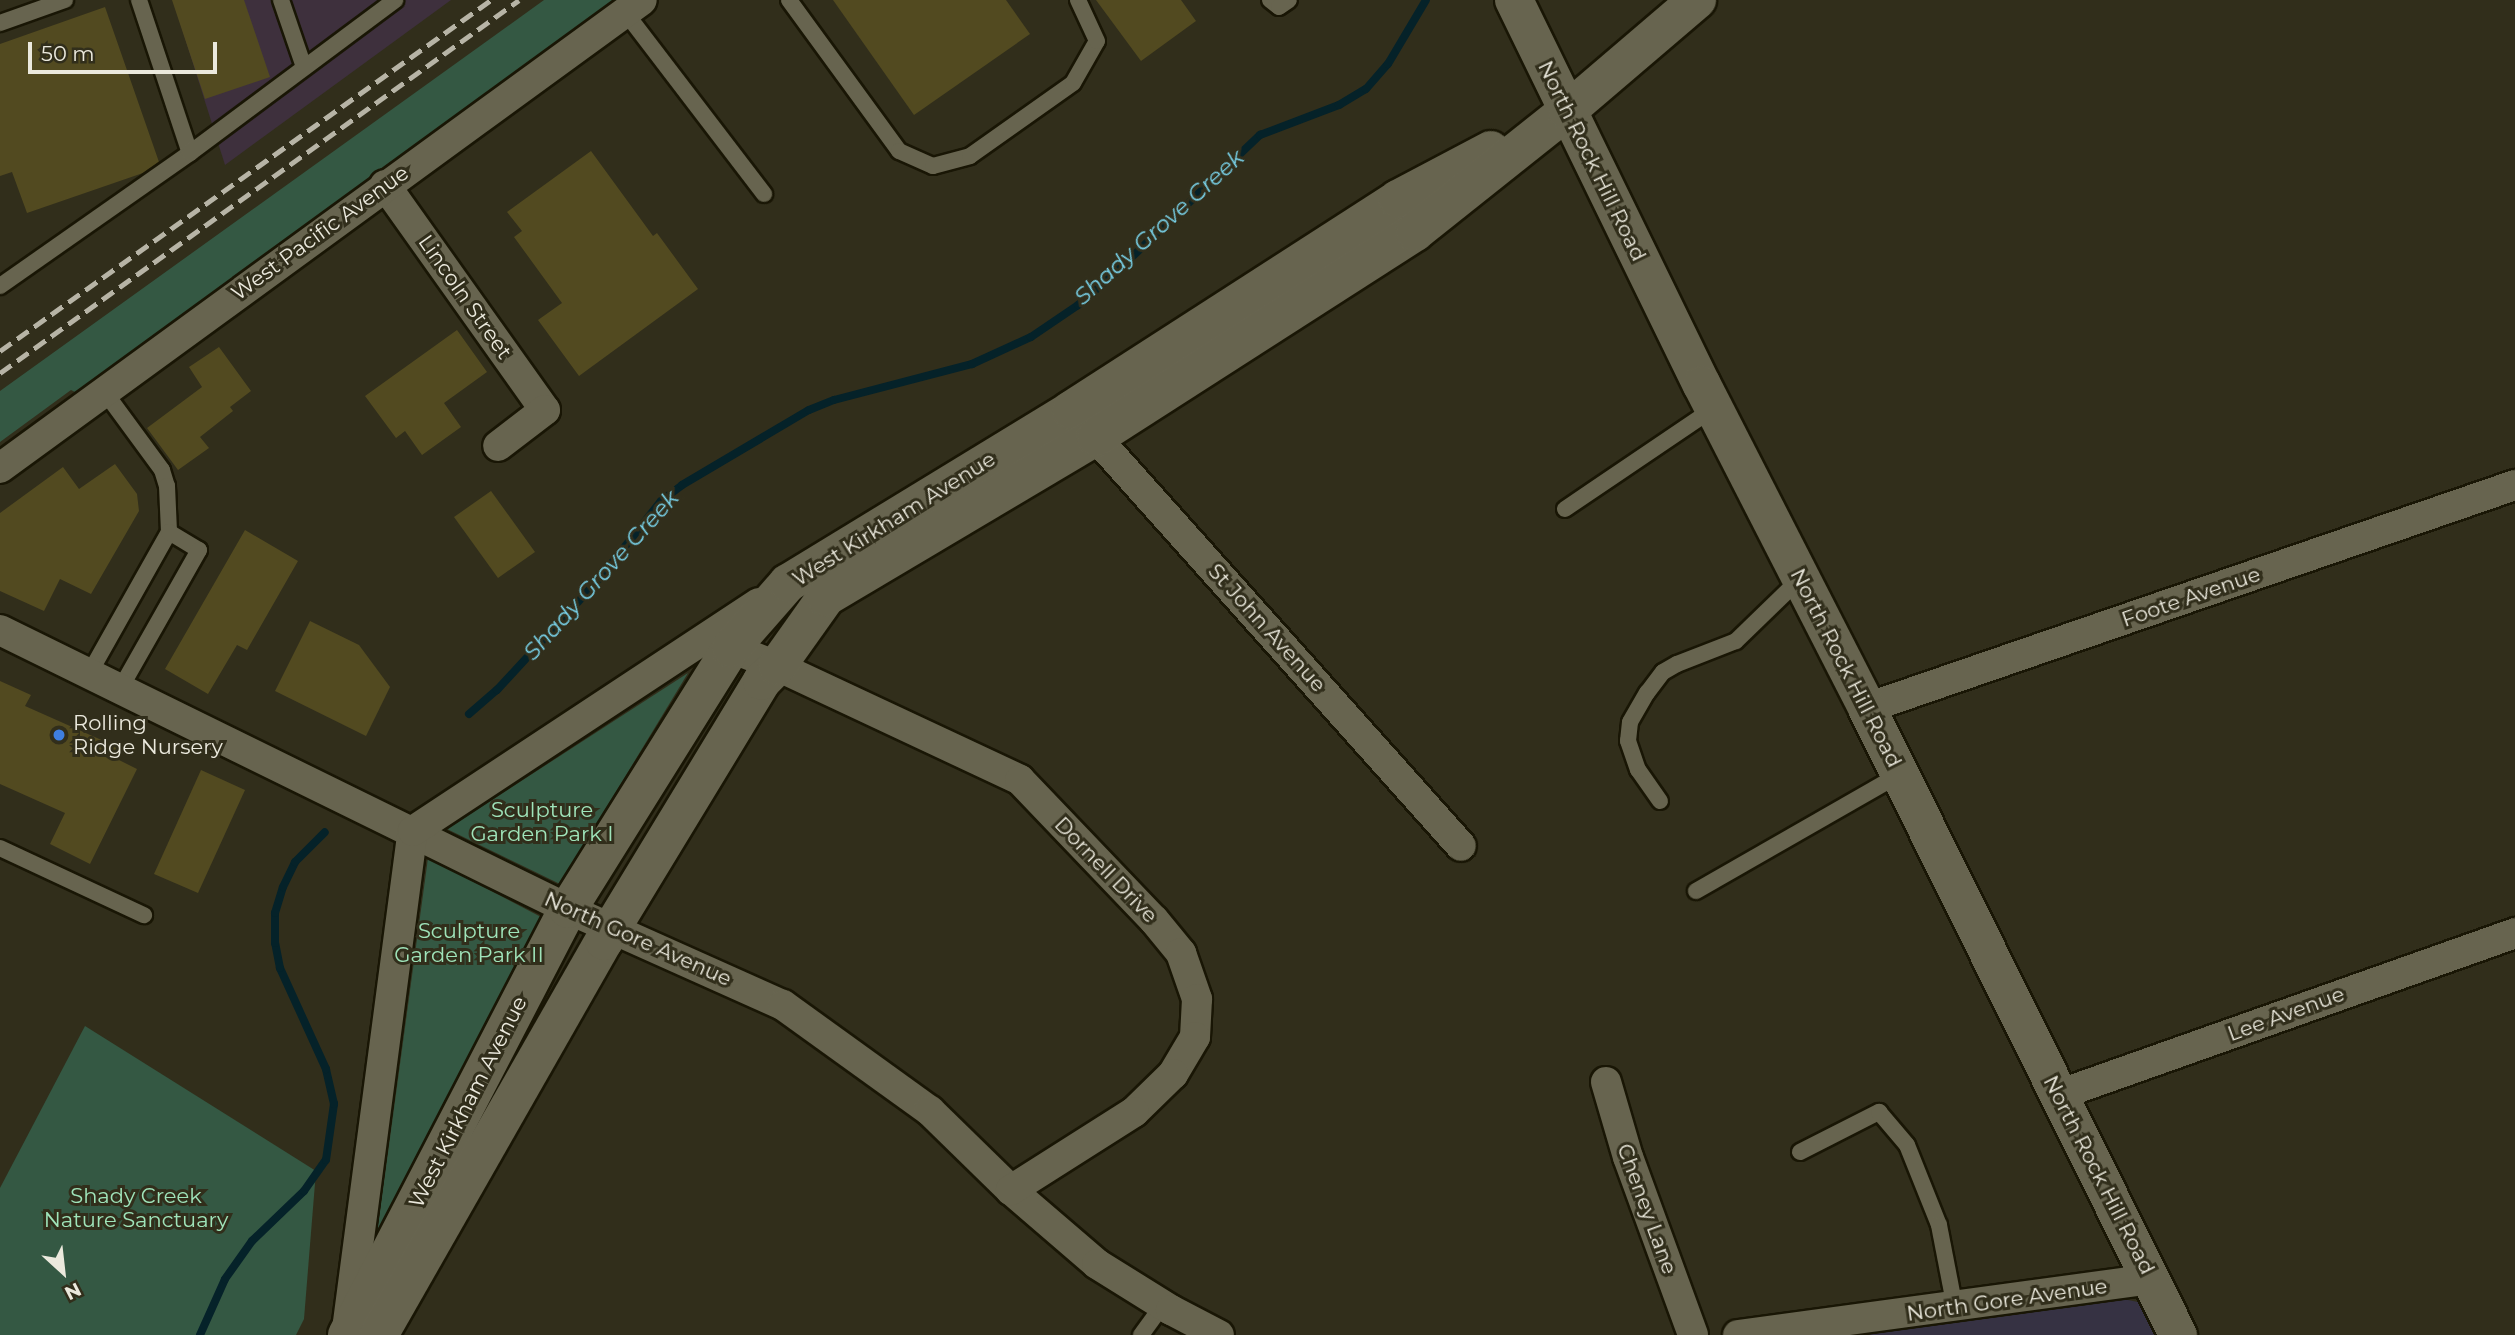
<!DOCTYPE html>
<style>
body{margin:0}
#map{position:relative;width:2515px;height:1335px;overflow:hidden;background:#312e1b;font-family:Montserrat,sans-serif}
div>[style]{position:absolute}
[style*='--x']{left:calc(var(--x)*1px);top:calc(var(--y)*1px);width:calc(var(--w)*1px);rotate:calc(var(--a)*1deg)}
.commercial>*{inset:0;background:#3e303d}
.education>*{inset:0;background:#363243}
.green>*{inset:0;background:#345843}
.stream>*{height:8px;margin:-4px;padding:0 4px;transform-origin:4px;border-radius:4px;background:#052229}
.building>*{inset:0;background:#524a20}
.roads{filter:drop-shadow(2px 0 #191605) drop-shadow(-2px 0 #191605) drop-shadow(0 2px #191605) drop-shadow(0 -2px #191605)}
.service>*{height:16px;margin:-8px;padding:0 8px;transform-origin:8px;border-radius:8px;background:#67644f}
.minor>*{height:30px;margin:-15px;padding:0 15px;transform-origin:15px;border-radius:15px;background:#67644f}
.tertiary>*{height:38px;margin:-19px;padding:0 19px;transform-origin:19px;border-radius:19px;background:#67644f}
.rail>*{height:5px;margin-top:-2.5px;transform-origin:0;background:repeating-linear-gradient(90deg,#b7b4a6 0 14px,transparent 0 21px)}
.dots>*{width:19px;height:19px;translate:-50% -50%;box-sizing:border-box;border:4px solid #312e1b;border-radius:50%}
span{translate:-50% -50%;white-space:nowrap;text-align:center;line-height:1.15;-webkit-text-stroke:6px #312e1b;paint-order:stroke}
.street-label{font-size:21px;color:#ebe9dd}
.poi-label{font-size:21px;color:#ebe9dd}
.left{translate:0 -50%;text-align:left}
.park-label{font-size:21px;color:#9fe4ba}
.water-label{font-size:23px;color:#79d2e9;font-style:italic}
.north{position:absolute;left:28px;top:1237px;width:70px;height:70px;-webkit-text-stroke:5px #312e1b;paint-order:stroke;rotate:153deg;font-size:19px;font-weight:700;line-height:28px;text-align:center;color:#ebe9dd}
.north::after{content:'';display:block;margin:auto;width:24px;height:32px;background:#ebe9dd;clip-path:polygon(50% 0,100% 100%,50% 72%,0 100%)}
.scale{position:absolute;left:28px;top:42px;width:189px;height:32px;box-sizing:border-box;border:4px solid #ebe9dd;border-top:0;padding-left:9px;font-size:21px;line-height:24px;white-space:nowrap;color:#ebe9dd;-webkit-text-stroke:5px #312e1b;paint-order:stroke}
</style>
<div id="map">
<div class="commercial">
<div style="clip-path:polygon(173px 0,451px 0,225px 165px)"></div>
</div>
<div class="education">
<div style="clip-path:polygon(2123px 1299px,2138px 1302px,2156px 1335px,1862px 1335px)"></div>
</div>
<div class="green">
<div style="clip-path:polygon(544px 0,617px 0,79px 394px,71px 390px,0 442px,0 391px)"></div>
<div style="clip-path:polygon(688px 673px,560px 884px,447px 829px)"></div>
<div style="clip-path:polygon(428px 858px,541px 917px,376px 1241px)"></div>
<div style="clip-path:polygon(85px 1026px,316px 1171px,304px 1319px,296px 1335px,0 1335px,0 1188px)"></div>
</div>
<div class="stream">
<div style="--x:469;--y:714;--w:37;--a:-41"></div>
<div style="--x:497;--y:690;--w:152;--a:-47.4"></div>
<div style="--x:600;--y:578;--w:98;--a:-51.6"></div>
<div style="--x:661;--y:501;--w:26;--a:-37"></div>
<div style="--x:682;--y:485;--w:147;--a:-30.6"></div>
<div style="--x:809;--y:410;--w:27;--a:-22"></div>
<div style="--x:834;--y:400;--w:143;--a:-14.6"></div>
<div style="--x:972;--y:364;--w:65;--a:-24.6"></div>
<div style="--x:1031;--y:337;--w:57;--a:-34.2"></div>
<div style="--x:1078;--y:305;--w:48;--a:-40.7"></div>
<div style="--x:1114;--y:274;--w:202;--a:-43.6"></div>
<div style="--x:1260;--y:135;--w:85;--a:-20.8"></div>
<div style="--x:1339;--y:105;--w:31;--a:-31"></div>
<div style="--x:1366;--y:89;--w:33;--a:-49"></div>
<div style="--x:1388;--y:64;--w:74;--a:-59.3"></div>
<div style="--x:200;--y:1335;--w:61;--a:-65.9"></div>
<div style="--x:225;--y:1279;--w:47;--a:-54.6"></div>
<div style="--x:252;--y:1241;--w:72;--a:-43.9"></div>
<div style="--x:304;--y:1191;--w:38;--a:-55"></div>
<div style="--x:326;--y:1160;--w:57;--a:-81.9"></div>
<div style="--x:334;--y:1104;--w:36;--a:-103"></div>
<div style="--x:326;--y:1069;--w:111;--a:-114.5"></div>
<div style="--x:280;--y:968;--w:25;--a:-101"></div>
<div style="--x:275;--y:943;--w:30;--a:-90"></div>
<div style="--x:275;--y:913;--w:27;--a:-73"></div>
<div style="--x:283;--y:887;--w:28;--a:-64"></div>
<div style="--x:295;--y:862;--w:42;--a:-45"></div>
</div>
<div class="building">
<div style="clip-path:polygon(172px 0,244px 0,270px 77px,205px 99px)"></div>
<div style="clip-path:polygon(833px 0,1006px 0,1030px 34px,914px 115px)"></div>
<div style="clip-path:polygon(1096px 0,1181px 0,1196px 21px,1141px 61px)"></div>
<div style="clip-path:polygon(105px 7px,159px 162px,143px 173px,27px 213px,12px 172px,0 176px,0 44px)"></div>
<div style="clip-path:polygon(591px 151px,653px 236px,657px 233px,698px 289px,579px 376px,538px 320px,562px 303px,514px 237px,522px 231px,507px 212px)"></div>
<div style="clip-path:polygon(457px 330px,487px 372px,444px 403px,461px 427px,422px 455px,405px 431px,396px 438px,365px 396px)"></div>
<div style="clip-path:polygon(219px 347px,251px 391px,230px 407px,233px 411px,200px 437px,209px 448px,178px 470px,147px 428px,202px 387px,189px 367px)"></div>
<div style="clip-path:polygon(115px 464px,137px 494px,139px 511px,91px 594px,60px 579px,44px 611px,0 591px,0 513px,63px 467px,79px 489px)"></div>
<div style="clip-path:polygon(491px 491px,535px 552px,498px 578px,454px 517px)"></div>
<div style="clip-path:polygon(245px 530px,298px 561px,247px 650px,237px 645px,208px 694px,165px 669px)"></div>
<div style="clip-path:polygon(310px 621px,359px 645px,390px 687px,366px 736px,275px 691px)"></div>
<div style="clip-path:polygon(0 681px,31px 695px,25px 706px,124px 750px,119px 760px,137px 769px,90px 864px,50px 844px,65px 813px,0 784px)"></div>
<div style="clip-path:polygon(201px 770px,245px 790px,198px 893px,154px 874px)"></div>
</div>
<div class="roads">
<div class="service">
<div style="--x:139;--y:0;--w:161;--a:71.6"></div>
<div style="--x:281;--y:0;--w:71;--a:71.1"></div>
<div style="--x:789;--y:0;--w:187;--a:53.9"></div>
<div style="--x:899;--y:151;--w:37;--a:24"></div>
<div style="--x:933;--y:166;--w:38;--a:-15"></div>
<div style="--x:970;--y:156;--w:126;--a:-35.3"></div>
<div style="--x:1073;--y:83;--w:48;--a:-60.3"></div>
<div style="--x:1097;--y:41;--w:45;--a:-114.9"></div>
<div style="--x:1270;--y:0;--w:11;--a:38"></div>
<div style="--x:1279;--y:7;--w:12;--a:-35"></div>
<div style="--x:625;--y:12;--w:229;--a:52.6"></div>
<div style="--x:0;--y:23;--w:69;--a:-19.5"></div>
<div style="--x:0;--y:286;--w:232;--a:-35"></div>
<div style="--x:190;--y:153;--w:256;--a:-36.7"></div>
<div style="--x:104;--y:391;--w:98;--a:53.7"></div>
<div style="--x:162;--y:470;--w:17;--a:73"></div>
<div style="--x:167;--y:486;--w:46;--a:87.5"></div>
<div style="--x:1565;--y:509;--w:180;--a:-34.1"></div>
<div style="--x:89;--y:674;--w:163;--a:-60.6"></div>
<div style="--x:169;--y:532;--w:35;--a:31"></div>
<div style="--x:199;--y:550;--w:160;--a:119.6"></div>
<div style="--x:1660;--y:801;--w:38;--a:-125"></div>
<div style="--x:1638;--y:770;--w:31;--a:-109"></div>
<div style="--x:1628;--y:741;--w:19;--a:-84"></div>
<div style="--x:1630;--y:722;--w:34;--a:-60"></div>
<div style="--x:1647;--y:693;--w:26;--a:-53"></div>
<div style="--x:1663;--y:672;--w:16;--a:-30"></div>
<div style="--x:1677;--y:664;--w:63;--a:-21.3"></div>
<div style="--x:1736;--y:641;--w:91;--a:-44.1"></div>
<div style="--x:0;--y:848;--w:159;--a:25"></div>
<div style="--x:1696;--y:891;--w:235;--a:-29.8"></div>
<div style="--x:1800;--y:1152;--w:89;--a:-26.9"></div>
<div style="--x:1879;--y:1112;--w:43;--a:49.7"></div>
<div style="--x:1907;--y:1145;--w:86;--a:68.2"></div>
<div style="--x:1939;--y:1225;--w:85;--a:79.1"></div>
<div style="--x:1141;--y:1335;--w:37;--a:-54"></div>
</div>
<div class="minor">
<div style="--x:385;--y:185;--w:276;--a:54.6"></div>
<div style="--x:545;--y:410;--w:59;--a:142.5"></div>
<div style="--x:1083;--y:423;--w:567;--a:48.22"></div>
<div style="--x:0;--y:468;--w:794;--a:-36.09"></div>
<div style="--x:0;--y:630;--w:633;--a:26.16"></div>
<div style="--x:568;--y:909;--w:235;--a:24.1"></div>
<div style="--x:783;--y:1005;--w:181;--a:35.8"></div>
<div style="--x:930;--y:1111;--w:113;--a:44.3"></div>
<div style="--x:1011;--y:1190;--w:113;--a:40.7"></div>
<div style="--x:1097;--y:1264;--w:87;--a:31.9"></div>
<div style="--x:1171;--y:1310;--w:54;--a:27.5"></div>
<div style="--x:731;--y:648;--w:49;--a:21.4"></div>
<div style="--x:777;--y:666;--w:268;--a:25.1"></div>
<div style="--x:1020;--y:780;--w:194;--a:46.3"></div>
<div style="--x:1154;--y:920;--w:43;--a:50.7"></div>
<div style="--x:1181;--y:953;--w:49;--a:70.8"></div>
<div style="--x:1197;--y:999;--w:38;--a:93"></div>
<div style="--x:1195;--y:1037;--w:43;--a:120.7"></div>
<div style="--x:1173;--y:1074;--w:54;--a:135.7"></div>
<div style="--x:1134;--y:1112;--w:146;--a:147.6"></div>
<div style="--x:1867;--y:708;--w:685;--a:-18.99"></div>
<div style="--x:1606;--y:1082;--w:78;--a:73.7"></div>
<div style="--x:1628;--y:1157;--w:189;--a:69.9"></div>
<div style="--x:2058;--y:1095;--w:485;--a:-19.5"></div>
<div style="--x:348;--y:1322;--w:495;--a:-82.5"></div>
<div style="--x:413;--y:831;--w:414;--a:-33.4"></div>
<div style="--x:1738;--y:1335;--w:418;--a:-7.7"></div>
</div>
<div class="tertiary">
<div style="--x:1514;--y:0;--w:428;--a:64"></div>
<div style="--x:1702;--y:385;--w:363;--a:62.9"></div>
<div style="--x:1867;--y:708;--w:700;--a:63.62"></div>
<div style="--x:347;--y:1335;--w:480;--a:-62.6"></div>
<div style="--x:568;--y:909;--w:308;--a:-58"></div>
<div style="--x:731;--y:648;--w:86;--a:-48.8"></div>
<div style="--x:788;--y:583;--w:332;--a:-31.4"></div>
<div style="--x:1071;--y:410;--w:389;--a:-32.8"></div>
<div style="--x:1398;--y:199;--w:105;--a:-27.8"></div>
<div style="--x:379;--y:1335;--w:454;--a:-60.3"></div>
<div style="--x:604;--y:941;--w:304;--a:-58.7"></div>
<div style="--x:762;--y:681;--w:21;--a:-45"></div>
<div style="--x:777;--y:666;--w:85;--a:-54.6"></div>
<div style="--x:826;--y:597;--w:314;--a:-30.7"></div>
<div style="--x:1096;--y:437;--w:379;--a:-32.7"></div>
<div style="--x:1415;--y:232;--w:194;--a:-38.5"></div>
<div style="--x:1567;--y:111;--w:171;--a:-40.5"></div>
</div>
</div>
<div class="rail">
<div style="--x:0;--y:351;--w:604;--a:-35.56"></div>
<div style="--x:0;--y:373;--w:639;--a:-35.7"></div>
</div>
<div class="dots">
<div style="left:59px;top:735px;background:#3f7fe0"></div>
</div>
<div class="street-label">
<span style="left:1592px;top:161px;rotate:64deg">North Rock Hill Road</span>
<span style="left:320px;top:233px;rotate:-36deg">West Pacific Avenue</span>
<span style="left:465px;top:297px;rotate:55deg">Lincoln Street</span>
<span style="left:894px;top:519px;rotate:-32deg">West Kirkham Avenue</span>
<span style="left:2191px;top:597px;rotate:-19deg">Foote Avenue</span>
<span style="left:1267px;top:628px;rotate:48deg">St John Avenue</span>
<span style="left:1846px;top:668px;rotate:63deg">North Rock Hill Road</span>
<span style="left:1106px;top:870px;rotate:46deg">Dornell Drive</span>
<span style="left:638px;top:939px;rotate:24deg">North Gore Avenue</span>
<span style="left:2286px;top:1014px;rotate:-20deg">Lee Avenue</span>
<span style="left:468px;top:1102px;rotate:-63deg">West Kirkham Avenue</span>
<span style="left:2099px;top:1175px;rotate:63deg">North Rock Hill Road</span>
<span style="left:1647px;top:1209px;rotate:70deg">Cheney Lane</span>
<span style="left:2007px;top:1300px;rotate:-8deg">North Gore Avenue</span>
</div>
<div class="poi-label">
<span class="left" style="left:73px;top:735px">Rolling<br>Ridge Nursery</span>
</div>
<div class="park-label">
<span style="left:542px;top:822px">Sculpture<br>Garden Park I</span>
<span style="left:469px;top:943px">Sculpture<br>Garden Park II</span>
<span style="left:136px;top:1208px">Shady Creek<br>Nature Sanctuary</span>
</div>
<div class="water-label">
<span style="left:1159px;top:227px;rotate:-42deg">Shady Grove Creek</span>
<span style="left:601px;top:575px;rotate:-48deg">Shady Grove Creek</span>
</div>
<div class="north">N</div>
<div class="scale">50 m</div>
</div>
